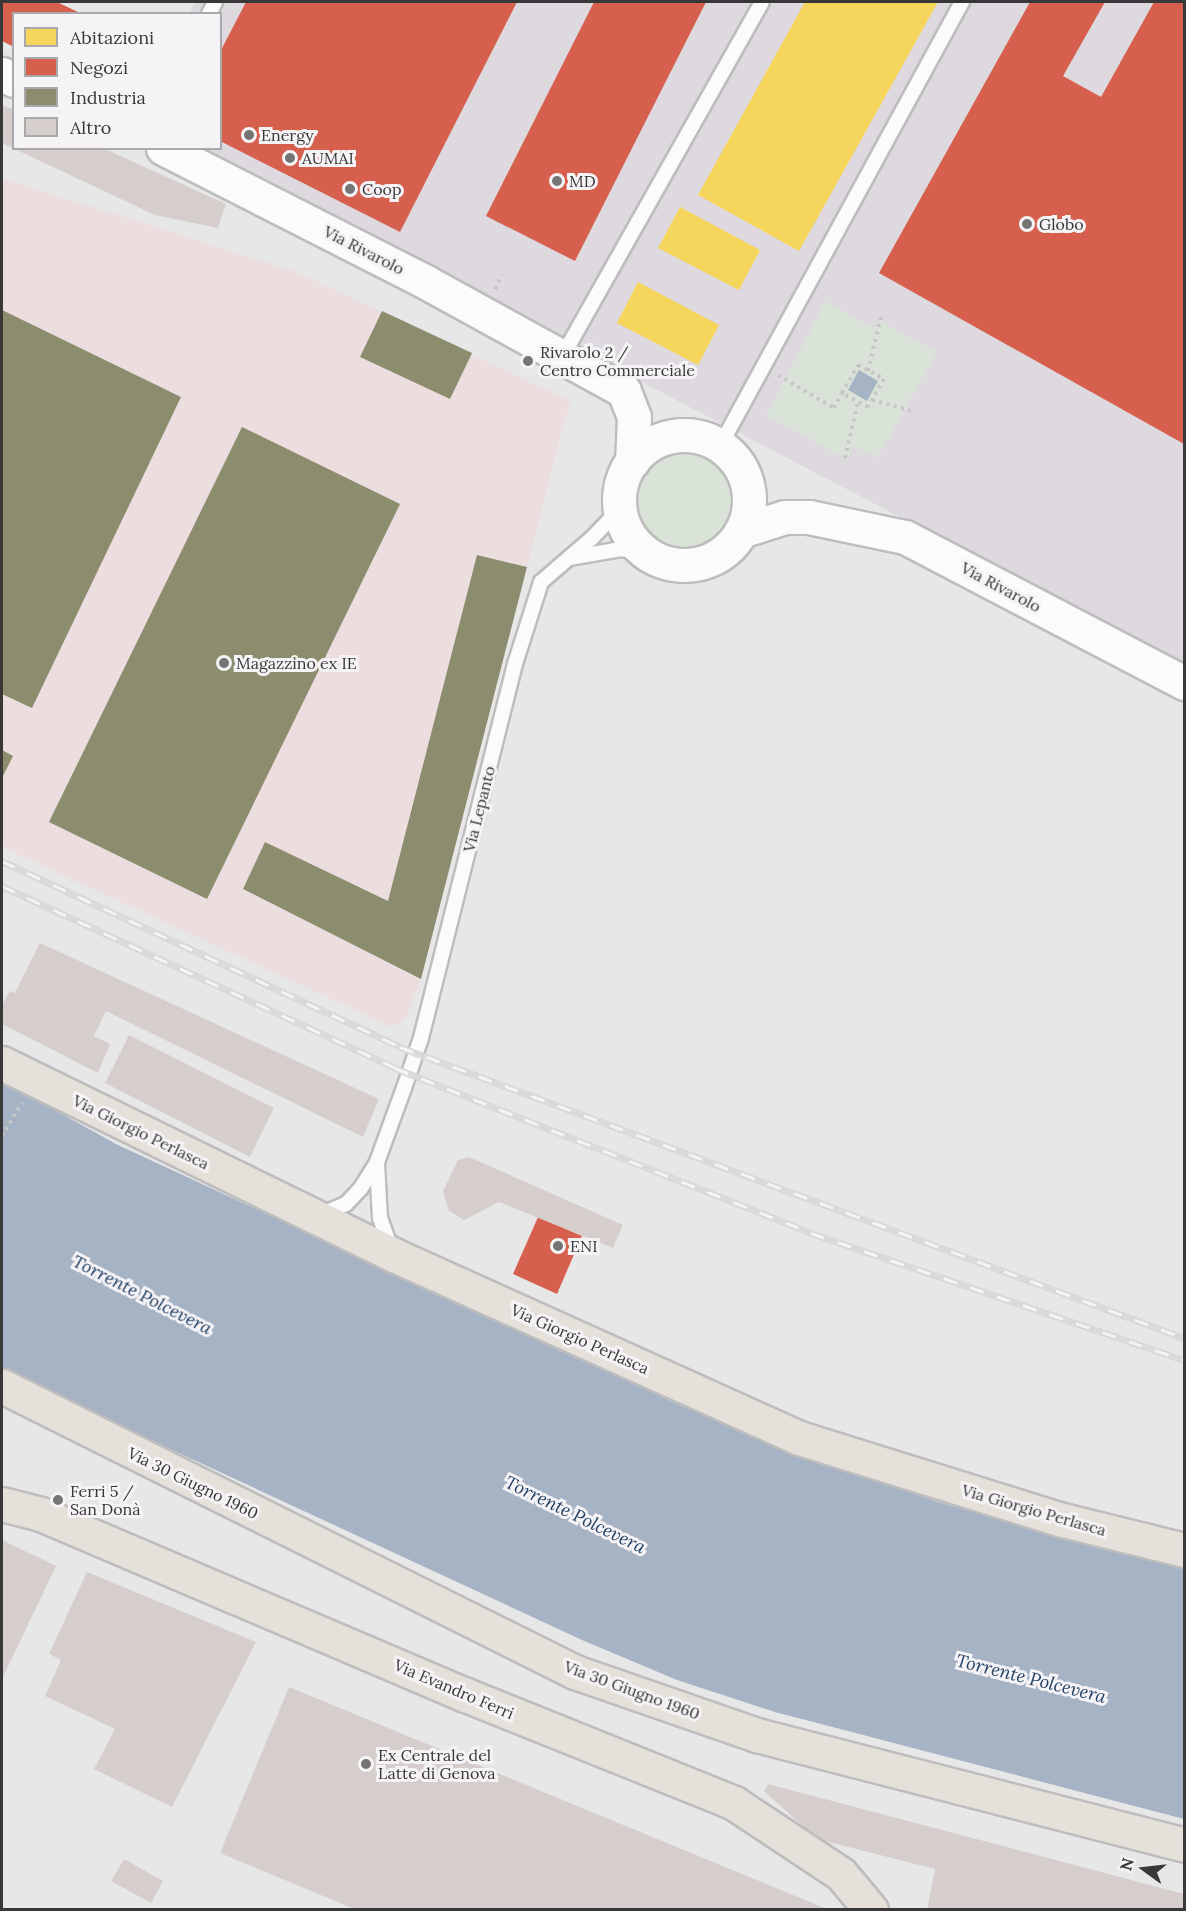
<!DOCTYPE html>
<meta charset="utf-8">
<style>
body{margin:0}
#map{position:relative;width:1186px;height:1911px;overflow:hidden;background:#e8e7e8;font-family:Lora,serif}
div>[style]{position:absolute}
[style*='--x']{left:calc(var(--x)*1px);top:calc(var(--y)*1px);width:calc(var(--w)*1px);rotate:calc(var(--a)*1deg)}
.built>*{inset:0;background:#ddd9df}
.industrial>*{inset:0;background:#ecdddf}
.green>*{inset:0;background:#dae3d8}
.round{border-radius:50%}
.water>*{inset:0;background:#a6b3c5}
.homes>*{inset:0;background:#f6d55c}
.shops>*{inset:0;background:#d6604d}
.industry>*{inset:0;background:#8c8c6e}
.building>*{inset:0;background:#d5cecd}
.path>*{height:4px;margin-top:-2px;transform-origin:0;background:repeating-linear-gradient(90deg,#c7c6c7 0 3px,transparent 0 7.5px)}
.roads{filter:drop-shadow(2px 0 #bebdbe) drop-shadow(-2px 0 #bebdbe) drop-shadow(0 2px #bebdbe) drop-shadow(0 -2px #bebdbe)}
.service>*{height:14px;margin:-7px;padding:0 7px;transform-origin:7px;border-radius:7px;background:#fcfbfc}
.secondary>*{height:33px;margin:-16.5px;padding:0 16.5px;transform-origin:16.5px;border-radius:16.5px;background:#fcfbfc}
.secondary>.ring{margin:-16.5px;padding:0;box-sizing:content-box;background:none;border:33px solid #fcfbfc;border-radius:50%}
.primary>*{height:33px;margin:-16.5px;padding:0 16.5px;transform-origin:16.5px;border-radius:16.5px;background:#e5e1da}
.rail>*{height:7px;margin-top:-3.5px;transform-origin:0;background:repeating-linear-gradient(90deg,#f5f3f6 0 14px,#d9d9d9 0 28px);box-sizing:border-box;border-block:2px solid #d9d9d9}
.dots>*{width:16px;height:16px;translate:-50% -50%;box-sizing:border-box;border:3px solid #f5f3f6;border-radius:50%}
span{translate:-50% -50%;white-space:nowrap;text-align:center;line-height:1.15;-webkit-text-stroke:6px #f5f3f6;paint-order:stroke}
.poi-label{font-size:16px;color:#383839}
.left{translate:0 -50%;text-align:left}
.street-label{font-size:16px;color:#383839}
.water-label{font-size:18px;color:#214064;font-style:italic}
.frame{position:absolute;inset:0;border:3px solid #383839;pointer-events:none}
.legend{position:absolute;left:12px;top:12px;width:210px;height:138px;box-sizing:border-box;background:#f5f3f6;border:2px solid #a9a8aa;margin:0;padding:8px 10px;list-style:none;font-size:18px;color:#383839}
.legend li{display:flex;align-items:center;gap:12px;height:30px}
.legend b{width:30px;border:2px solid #a9a8aa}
.north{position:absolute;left:1114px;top:1839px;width:60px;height:60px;-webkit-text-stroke:4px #f5f3f6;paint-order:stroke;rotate:285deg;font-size:16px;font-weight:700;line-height:24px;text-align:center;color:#383839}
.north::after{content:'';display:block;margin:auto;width:21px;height:27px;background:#383839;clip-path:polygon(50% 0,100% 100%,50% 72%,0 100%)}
</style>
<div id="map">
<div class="built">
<div style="clip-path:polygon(195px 2px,1184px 2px,1183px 665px,196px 149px,220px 148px,220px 14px,189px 14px)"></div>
</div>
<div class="industrial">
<div style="clip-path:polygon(2px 178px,297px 272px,570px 401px,421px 979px,407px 1017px,392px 1027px,2px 847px)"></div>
</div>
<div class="green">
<div style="clip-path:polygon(826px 301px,873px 328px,880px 321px,937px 352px,877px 458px,852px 445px,848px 460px,766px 415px)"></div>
<div class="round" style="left:626px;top:443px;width:116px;height:116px"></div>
</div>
<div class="water">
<div style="clip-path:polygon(859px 370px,878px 381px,867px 401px,848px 390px)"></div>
<div style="clip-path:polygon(2px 1081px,118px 1145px,677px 1404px,797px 1452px,938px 1502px,1184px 1569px,1184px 1819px,775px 1712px,677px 1680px,582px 1640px,2px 1371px)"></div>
</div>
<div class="homes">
<div style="clip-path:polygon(805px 2px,938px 2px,799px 251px,698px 195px)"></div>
<div style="clip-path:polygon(680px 207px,760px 250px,739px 290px,658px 248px)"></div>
<div style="clip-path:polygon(638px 282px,719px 325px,698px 365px,617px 323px)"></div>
</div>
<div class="shops">
<div style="clip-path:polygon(3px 2px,57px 2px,82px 14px,14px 14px,14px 47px,2px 41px)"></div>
<div style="clip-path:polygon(246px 2px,517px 2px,400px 232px,220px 141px,220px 52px)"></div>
<div style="clip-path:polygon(594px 2px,706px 2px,575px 261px,486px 216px)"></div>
<div style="clip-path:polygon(1030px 2px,1105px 2px,1063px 76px,1101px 97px,1154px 2px,1184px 2px,1184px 444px,879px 273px)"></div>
<div style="clip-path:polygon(538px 1217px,582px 1236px,557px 1294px,513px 1274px)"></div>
</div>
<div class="industry">
<div style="clip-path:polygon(2px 310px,181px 397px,32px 708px,2px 694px)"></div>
<div style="clip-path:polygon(382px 311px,472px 353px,450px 399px,360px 357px)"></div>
<div style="clip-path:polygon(242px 427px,400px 504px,207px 899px,49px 822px)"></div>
<div style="clip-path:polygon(477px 555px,527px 567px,421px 979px,243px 889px,265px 842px,388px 901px)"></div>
<div style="clip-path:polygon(2px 750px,13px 756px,2px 778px)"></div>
</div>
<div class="building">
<div style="clip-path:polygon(2px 105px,14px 110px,14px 148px,103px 148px,226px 204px,218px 228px,155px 215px,2px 143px)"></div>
<div style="clip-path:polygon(40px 943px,379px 1099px,363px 1137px,106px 1011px,94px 1036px,110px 1044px,98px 1073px,2px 1024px,2px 1005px,10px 991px,15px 993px)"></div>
<div style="clip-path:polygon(129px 1035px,274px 1108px,250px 1157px,105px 1083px)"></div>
<div style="clip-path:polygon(469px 1157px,623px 1225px,613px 1248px,499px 1202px,464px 1220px,449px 1211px,443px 1191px,458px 1160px)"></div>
<div style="clip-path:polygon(2px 1540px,56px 1566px,2px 1679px)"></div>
<div style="clip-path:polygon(87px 1572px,256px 1642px,172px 1807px,94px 1769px,115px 1729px,45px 1696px,61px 1660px,49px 1654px)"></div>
<div style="clip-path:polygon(289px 1687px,827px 1909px,827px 1910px,357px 1910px,220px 1853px)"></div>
<div style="clip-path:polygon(768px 1784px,1184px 1894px,1184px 1910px,927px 1910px,935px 1869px,817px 1839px,764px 1791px)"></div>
<div style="clip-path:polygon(124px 1859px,163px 1881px,151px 1903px,111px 1881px)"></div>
</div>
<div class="path">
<div style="--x:495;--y:289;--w:16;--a:-63"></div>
<div style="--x:858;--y:365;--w:30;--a:28"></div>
<div style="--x:884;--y:379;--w:32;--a:120"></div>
<div style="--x:868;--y:407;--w:30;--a:-152"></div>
<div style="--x:842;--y:393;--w:32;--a:-60"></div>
<div style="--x:868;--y:371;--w:57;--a:-76.7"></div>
<div style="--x:778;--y:375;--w:65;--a:30.5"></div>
<div style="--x:834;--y:408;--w:17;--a:-62"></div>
<div style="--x:872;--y:400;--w:41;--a:15.4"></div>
<div style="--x:845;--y:458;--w:57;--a:-76.9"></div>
<div style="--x:2;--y:1136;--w:39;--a:-59"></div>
</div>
<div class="roads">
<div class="service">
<div style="--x:209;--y:14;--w:13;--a:-63"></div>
<div style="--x:562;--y:357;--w:407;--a:-60.6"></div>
<div style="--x:720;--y:446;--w:506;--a:-61.41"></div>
<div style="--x:569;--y:558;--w:53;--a:-9.8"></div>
<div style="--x:621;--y:549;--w:25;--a:9"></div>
<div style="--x:377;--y:1164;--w:54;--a:86.8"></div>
<div style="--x:380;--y:1218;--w:32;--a:70"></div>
<div style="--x:320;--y:1215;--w:28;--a:-23"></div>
<div style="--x:346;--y:1204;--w:22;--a:-47"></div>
<div style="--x:361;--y:1188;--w:31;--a:-58"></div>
<div style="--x:377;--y:1162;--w:79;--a:-70"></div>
<div style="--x:404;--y:1088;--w:53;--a:-71.2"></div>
<div style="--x:421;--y:1038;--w:386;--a:-75.9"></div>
<div style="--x:515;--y:664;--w:86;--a:-72.4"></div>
<div style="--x:541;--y:582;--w:67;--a:-40.8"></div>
<div style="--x:592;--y:538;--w:40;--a:-46"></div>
</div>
<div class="secondary">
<div style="--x:2;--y:74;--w:13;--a:27"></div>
<div style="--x:163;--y:148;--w:293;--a:27"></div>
<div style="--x:424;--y:281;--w:228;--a:28.8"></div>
<div style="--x:624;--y:391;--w:28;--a:69"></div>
<div style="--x:634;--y:417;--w:45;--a:92.5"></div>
<div class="ring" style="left:619px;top:435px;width:97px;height:97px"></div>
<div style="--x:741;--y:531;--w:46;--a:-17.7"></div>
<div style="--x:785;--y:517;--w:24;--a:0"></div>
<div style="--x:809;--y:517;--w:98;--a:11.8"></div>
<div style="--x:905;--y:537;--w:315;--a:27.6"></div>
</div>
<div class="primary">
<div style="--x:2;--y:1063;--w:436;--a:26.1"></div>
<div style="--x:394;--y:1255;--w:444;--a:24.3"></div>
<div style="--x:799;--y:1438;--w:276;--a:17.3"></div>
<div style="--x:1063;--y:1520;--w:125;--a:13.9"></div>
<div style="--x:2;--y:1386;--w:640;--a:26.53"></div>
<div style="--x:575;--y:1672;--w:193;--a:19.1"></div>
<div style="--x:757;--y:1735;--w:441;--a:14.4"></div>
<div style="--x:2;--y:1504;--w:40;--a:14.4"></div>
<div style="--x:41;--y:1514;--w:462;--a:23.1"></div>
<div style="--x:466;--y:1695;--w:289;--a:21.9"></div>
<div style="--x:734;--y:1803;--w:128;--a:33.6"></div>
<div style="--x:841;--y:1874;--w:47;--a:50.2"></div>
</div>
</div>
<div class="rail">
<div style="--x:2;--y:861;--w:439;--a:25"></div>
<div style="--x:400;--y:1047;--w:836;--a:20.36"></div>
<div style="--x:2;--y:886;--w:433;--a:24.8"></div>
<div style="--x:395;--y:1068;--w:448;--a:21.6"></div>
<div style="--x:811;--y:1233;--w:394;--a:18.8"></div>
</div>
<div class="dots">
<div style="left:249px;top:135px;background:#767576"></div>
<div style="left:290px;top:158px;background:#767576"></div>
<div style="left:557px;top:181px;background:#767576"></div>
<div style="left:350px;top:189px;background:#767576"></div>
<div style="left:1027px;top:224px;background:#767576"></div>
<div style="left:528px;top:361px;background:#767576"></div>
<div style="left:224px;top:663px;background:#767576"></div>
<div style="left:558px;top:1246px;background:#767576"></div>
<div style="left:58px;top:1500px;background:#767576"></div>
<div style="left:366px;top:1764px;background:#767576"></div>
</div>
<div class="poi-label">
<span class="left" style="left:261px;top:135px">Energy</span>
<span class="left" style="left:302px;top:158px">AUMAI</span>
<span class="left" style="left:569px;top:181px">MD</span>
<span class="left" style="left:362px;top:189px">Coop</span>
<span class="left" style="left:1039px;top:224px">Globo</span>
<span class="left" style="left:540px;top:361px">Rivarolo 2 /<br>Centro Commerciale</span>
<span class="left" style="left:236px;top:663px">Magazzino ex IE</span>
<span class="left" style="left:570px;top:1246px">ENI</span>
<span class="left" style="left:70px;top:1500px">Ferri 5 /<br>San Donà</span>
<span class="left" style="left:378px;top:1764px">Ex Centrale del<br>Latte di Genova</span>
</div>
<div class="street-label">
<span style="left:364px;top:250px;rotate:27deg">Via Rivarolo</span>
<span style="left:1001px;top:587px;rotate:28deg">Via Rivarolo</span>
<span style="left:479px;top:809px;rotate:-76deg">Via Lepanto</span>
<span style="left:141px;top:1132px;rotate:26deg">Via Giorgio Perlasca</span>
<span style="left:580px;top:1339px;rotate:24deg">Via Giorgio Perlasca</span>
<span style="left:193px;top:1483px;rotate:26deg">Via 30 Giugno 1960</span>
<span style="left:1034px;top:1510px;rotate:16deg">Via Giorgio Perlasca</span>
<span style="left:454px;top:1689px;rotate:23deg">Via Evandro Ferri</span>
<span style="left:632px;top:1690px;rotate:20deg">Via 30 Giugno 1960</span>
</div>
<div class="water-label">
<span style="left:142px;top:1295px;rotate:27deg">Torrente Polcevera</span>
<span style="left:575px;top:1515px;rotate:26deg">Torrente Polcevera</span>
<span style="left:1031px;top:1679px;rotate:14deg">Torrente Polcevera</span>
</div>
<div class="frame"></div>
<ul class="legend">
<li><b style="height:16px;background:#f6d55c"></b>Abitazioni</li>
<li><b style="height:16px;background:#d6604d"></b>Negozi</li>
<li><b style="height:16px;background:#8c8c6e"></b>Industria</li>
<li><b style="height:16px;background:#d5cecd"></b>Altro</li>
</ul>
<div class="north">N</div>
</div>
